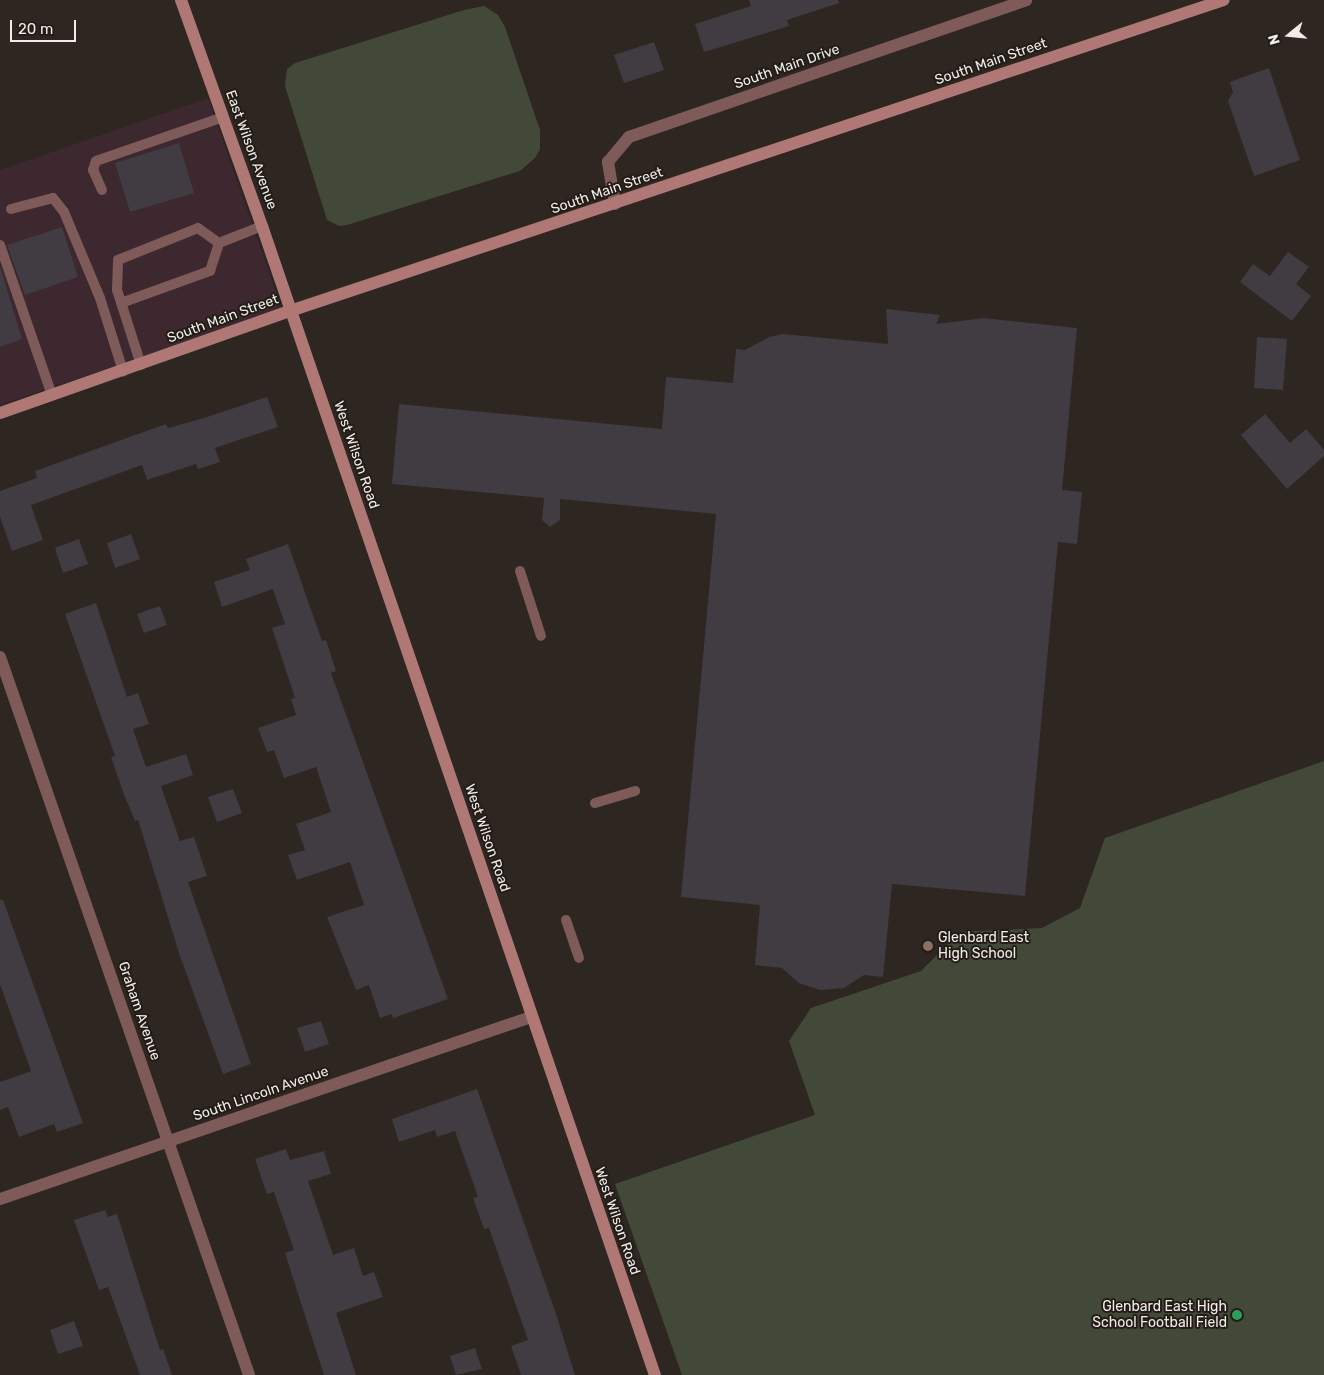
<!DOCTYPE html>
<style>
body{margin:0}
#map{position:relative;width:1324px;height:1375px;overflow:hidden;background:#2d2621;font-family:Rubik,sans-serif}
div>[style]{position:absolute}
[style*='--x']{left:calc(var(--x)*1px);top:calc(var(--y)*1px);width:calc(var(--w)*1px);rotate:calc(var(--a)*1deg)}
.commercial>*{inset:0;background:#3c282e}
.green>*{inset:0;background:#434939}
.building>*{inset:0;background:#413b42}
.lane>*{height:10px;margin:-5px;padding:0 5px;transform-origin:5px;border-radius:5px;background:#7e5b59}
.street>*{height:12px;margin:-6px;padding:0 6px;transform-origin:6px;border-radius:6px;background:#7e5b59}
.secondary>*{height:12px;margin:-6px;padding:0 6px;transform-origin:6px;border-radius:6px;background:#af7875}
.dots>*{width:14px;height:14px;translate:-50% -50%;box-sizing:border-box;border:2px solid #231c17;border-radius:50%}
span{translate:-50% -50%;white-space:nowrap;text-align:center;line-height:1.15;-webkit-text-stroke:4px #231c17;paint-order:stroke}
.street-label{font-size:14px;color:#f1ece9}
.poi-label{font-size:14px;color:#f1ece9}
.left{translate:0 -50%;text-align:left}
.right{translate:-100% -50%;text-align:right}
.north{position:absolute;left:1264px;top:10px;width:50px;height:50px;-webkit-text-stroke:4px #231c17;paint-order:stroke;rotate:253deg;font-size:14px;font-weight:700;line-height:20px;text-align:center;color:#f1ece9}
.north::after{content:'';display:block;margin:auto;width:18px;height:22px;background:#f1ece9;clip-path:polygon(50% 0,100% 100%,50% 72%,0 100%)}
.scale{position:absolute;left:10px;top:20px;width:66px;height:22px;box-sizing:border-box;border:2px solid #f1ece9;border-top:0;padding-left:6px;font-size:15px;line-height:18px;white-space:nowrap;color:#f1ece9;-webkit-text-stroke:4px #231c17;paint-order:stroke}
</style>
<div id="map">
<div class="commercial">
<div style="clip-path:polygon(208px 98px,282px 309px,0 405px,0 170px)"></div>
</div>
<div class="green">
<div style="clip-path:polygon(484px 6px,498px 15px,505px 27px,540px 130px,540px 149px,535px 158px,520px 171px,347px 225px,339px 226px,327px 220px,285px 86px,287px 69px,295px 63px,464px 10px)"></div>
<div style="clip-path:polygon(1324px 761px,1324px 1375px,682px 1375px,615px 1184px,815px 1115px,789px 1041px,811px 1008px,921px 971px,960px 932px,1042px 928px,1080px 908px,1105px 838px)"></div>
</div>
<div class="building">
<div style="clip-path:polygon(749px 0,838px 0,839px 3px,787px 20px,789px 26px,704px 52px,695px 24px,751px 6px)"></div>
<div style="clip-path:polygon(654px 42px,664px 70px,624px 83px,614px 55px)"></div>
<div style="clip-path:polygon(1269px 68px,1300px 160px,1254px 176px,1228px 101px,1233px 92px,1230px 82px)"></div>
<div style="clip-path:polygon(179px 143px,194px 193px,130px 212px,115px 163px)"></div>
<div style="clip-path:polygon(62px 227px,78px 277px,25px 295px,7px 245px)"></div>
<div style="clip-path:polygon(1288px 252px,1309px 267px,1296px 284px,1311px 296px,1292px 321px,1240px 282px,1253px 264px,1270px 276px)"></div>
<div style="clip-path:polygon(0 266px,22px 339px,0 347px)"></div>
<div style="clip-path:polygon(886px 309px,940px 315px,936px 324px,984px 318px,1077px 328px,1062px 490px,1082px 492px,1077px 544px,1058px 542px,1025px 896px,892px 884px,883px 977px,864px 975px,844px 988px,820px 990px,799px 983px,782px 968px,755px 965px,760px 905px,681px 897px,716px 514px,560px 499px,560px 520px,550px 527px,542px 520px,544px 498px,392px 484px,399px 404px,662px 429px,666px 377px,733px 383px,736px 349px,745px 350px,769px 337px,783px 334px,888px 344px)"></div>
<div style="clip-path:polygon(1257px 337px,1287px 339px,1283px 390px,1254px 388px)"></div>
<div style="clip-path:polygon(267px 397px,278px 427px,215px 448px,220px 462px,198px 469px,196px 464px,147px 480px,142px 465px,31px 505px,43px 540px,12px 551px,0 517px,0 491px,37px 478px,35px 471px,135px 435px,166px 424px,168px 428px,204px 418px)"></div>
<div style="clip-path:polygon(1265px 414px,1290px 443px,1306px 429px,1324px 450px,1324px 456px,1287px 489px,1241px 435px)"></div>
<div style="clip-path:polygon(131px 534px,140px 559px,115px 568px,107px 543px)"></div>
<div style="clip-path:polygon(79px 539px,88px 564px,63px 573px,55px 548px)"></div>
<div style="clip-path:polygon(288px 544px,322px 641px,326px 640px,336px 671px,331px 673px,448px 999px,393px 1018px,392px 1014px,380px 1018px,369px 985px,356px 990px,327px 917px,364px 905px,350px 862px,297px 880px,288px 855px,305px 850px,296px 824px,331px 812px,316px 767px,284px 778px,274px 750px,267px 752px,258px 728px,296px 715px,291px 699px,295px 698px,272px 628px,285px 624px,273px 589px,222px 607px,214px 582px,250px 570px,246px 559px)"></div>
<div style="clip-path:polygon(96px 603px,127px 697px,138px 693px,149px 724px,133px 729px,146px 767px,186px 754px,193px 775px,161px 786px,180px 841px,194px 837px,207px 876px,188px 882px,251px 1064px,223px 1074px,180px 956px,138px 820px,135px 821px,123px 792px,111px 757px,115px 756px,65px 614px)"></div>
<div style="clip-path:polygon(160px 606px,167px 625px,144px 633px,137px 614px)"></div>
<div style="clip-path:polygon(233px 789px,242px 813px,217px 822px,208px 797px)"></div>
<div style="clip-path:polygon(0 900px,3px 900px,83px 1123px,57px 1132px,54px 1124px,19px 1137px,8px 1107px,0 1110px,0 1082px,31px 1071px,0 984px)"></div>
<div style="clip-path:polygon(321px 1021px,329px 1044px,305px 1052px,297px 1028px)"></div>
<div style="clip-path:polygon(477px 1089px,556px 1314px,575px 1375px,521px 1375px,511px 1346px,528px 1340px,489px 1228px,484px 1229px,473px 1198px,478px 1197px,455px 1131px,437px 1137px,435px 1130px,399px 1142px,392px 1119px)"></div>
<div style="clip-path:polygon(286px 1149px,290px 1160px,324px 1151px,331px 1174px,308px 1181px,333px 1255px,354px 1248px,363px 1276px,374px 1272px,383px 1297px,336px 1313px,356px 1375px,324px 1375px,285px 1253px,294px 1250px,274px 1192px,267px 1194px,255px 1159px)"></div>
<div style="clip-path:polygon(105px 1210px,108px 1217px,117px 1214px,160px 1350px,163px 1349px,172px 1375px,140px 1375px,108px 1287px,99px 1290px,74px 1220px)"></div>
<div style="clip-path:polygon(74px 1321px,83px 1346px,58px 1354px,50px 1330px)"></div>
<div style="clip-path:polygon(475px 1348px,482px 1369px,456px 1375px,450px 1356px)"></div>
</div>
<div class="lane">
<div style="--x:102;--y:190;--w:22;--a:-114"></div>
<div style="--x:93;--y:170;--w:9;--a:-72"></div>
<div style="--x:96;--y:161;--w:134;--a:-19.1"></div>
<div style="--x:11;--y:209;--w:43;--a:-14.7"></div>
<div style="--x:53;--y:198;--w:18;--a:52"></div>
<div style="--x:64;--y:212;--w:93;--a:67.3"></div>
<div style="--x:100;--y:298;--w:77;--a:72.5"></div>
<div style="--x:0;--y:245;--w:159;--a:70.9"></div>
<div style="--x:121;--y:303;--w:95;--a:-19.8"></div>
<div style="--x:210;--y:271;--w:29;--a:-72"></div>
<div style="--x:219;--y:243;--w:46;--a:-21.6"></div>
<div style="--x:141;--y:365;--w:79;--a:-107.7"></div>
<div style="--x:117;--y:290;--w:30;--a:-88"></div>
<div style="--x:118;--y:260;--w:86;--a:-21.8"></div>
<div style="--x:198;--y:228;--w:26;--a:36"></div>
<div style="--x:520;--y:571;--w:68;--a:72.1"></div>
<div style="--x:595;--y:803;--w:42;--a:-16.7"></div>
<div style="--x:566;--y:920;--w:40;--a:71.1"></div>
</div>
<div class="street">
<div style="--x:615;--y:204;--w:43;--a:-99.5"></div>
<div style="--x:608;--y:162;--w:33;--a:-50"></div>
<div style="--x:629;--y:137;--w:420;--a:-19"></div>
<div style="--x:0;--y:657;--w:760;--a:70.87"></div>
<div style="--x:0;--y:1199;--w:561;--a:-18.92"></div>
</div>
<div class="secondary">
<div style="--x:181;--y:0;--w:240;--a:70.3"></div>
<div style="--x:262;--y:226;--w:1214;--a:71.12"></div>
<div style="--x:0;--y:413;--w:307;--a:-19.4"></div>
<div style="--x:290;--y:311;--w:984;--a:-18.42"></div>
</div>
<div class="dots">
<div style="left:928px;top:946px;background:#8d6e63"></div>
<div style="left:1237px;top:1315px;background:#2e9e5b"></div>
</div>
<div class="street-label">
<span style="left:991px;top:62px;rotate:-19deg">South Main Street</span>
<span style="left:787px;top:67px;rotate:-19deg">South Main Drive</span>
<span style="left:251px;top:150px;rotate:70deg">East Wilson Avenue</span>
<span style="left:607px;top:191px;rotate:-19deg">South Main Street</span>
<span style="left:223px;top:319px;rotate:-20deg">South Main Street</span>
<span style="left:356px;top:455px;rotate:71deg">West Wilson Road</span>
<span style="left:487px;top:838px;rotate:71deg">West Wilson Road</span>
<span style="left:139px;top:1011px;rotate:71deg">Graham Avenue</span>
<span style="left:261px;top:1094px;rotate:-19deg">South Lincoln Avenue</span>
<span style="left:617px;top:1221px;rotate:71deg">West Wilson Road</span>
</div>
<div class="poi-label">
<span class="left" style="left:938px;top:946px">Glenbard East<br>High School</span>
<span class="right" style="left:1227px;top:1315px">Glenbard East High<br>School Football Field</span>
</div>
<div class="north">N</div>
<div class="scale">20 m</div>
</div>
